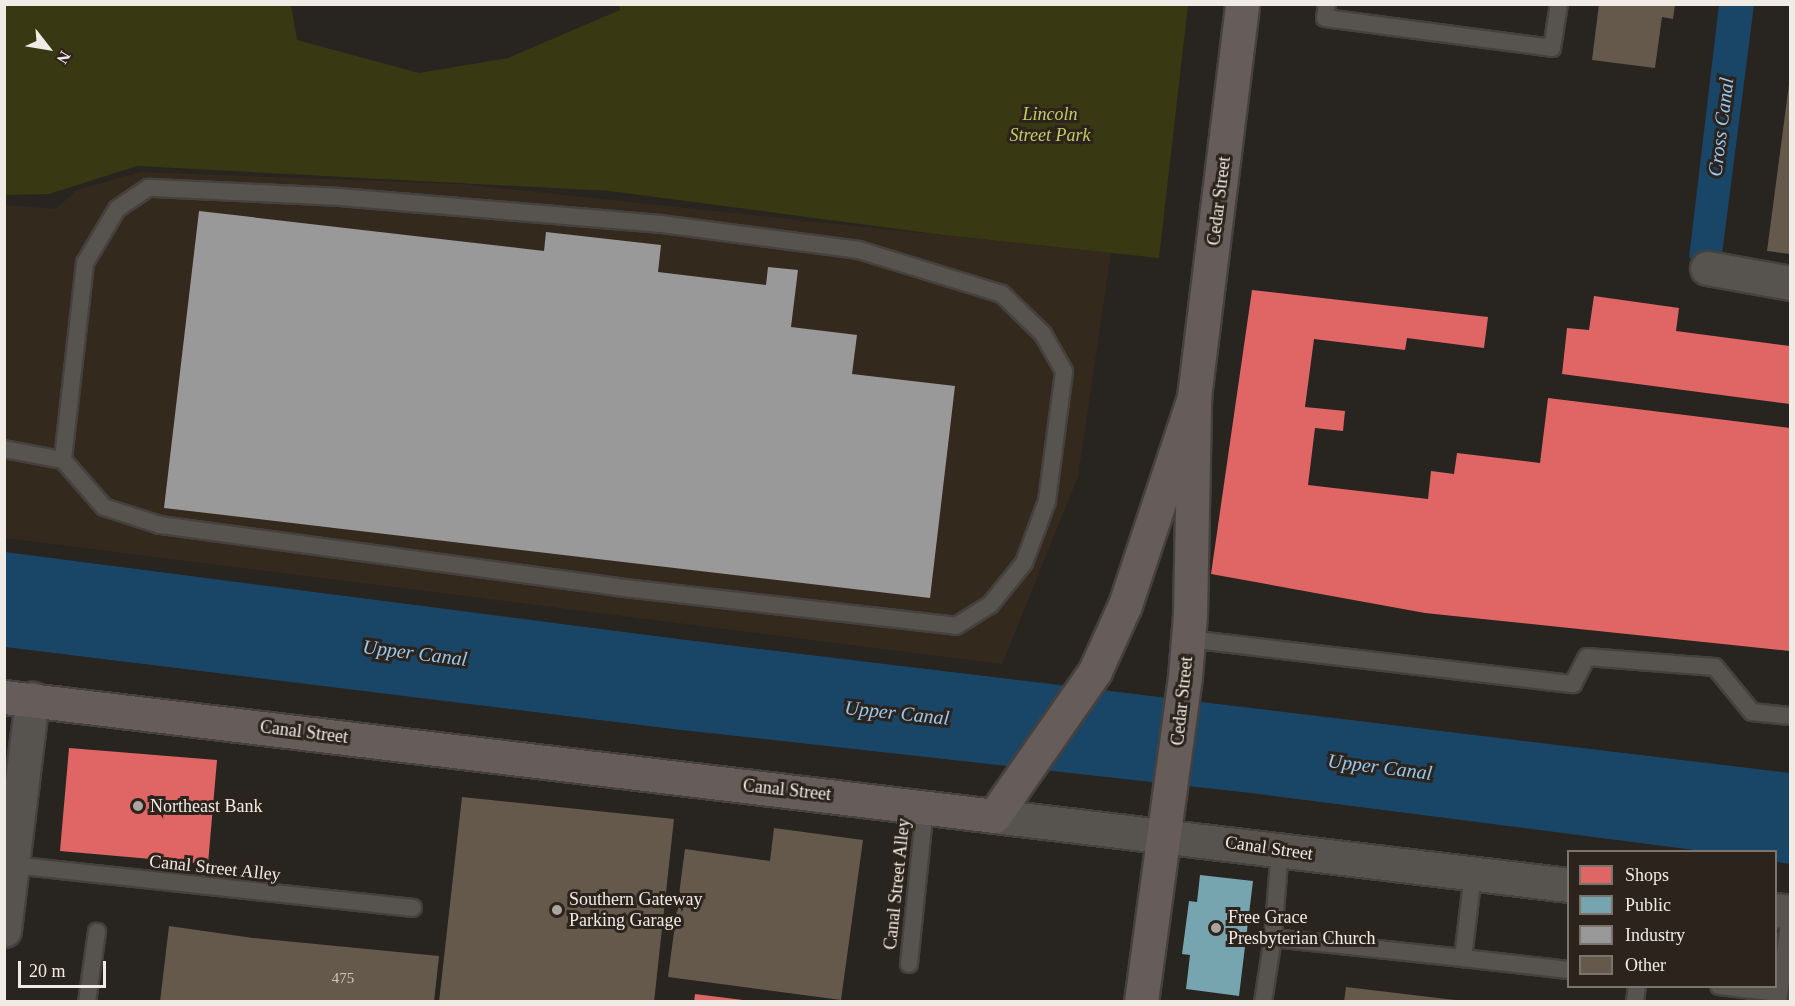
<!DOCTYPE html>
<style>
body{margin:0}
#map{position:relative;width:1795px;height:1006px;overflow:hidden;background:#282420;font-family:"Times New Roman",serif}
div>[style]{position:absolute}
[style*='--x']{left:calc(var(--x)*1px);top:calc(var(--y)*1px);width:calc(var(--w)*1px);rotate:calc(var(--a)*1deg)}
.industrial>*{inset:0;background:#34291d}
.green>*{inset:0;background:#383912}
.water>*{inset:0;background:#194667}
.shops>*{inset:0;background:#e06666}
.public>*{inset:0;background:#76a5af}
.industry>*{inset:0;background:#999}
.building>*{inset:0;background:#65594c}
.roads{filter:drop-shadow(2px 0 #45413e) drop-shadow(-2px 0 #45413e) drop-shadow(0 2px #45413e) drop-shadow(0 -2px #45413e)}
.service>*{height:16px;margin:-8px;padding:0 8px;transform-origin:8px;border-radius:8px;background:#575450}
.minor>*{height:33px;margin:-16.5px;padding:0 16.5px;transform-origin:16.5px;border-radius:16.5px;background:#575450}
.tertiary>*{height:33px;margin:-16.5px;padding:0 16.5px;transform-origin:16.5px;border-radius:16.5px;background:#575450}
.secondary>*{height:33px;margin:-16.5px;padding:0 16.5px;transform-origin:16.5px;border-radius:16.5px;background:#575450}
.trunk>*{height:33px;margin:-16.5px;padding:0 16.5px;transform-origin:16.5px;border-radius:16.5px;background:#665c59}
.dots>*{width:16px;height:16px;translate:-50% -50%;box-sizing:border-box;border:3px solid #2c241c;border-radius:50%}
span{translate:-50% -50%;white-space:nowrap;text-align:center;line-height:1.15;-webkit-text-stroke:6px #2c241c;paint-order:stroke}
.number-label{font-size:15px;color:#cec6c0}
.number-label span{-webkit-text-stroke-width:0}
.park-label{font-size:18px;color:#c6cc61;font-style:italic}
.street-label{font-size:18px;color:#f1ebe6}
.poi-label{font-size:18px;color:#f1ebe6}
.left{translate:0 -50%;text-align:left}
.water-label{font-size:20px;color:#96c8f1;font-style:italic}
.frame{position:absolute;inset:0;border:6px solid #f1ebe6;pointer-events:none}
.legend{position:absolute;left:1567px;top:850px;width:210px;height:138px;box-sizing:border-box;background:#2c241c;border:2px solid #7b746d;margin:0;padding:8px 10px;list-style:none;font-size:18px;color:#f1ebe6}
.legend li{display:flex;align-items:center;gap:12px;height:30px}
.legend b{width:30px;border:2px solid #7b746d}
.north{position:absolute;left:18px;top:18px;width:60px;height:60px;-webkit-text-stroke:4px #2c241c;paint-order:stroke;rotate:121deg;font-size:16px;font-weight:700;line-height:24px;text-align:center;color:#f1ebe6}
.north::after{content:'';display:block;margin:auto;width:21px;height:27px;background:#f1ebe6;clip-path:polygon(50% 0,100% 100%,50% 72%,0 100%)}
.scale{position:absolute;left:18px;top:961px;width:88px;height:27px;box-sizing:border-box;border:3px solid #f1ebe6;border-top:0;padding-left:8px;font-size:18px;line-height:21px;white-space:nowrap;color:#f1ebe6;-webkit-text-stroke:4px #2c241c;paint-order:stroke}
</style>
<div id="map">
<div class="industrial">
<div style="clip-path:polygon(140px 172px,461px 184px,1111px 253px,1078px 477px,1002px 664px,5px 538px,4px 205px,56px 209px,77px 190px)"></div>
</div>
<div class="green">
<div style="clip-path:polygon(4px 5px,291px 5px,297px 40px,419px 73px,508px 58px,620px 10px,619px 5px,1188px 5px,1159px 258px,943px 235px,610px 191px,137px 166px,49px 194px,5px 195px)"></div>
</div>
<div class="water">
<div style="clip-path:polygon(1719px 5px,1754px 5px,1721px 262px,1689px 258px)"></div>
<div style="clip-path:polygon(5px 552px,686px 640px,1790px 773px,1790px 864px,1776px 862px,1776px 852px,1702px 851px,1251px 793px,673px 729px,5px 647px)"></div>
</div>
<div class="shops">
<div style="clip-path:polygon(1252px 290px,1488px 317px,1484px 348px,1407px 338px,1405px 350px,1314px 339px,1305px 407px,1345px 411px,1343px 431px,1315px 428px,1308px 485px,1428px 499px,1431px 471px,1454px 474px,1457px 453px,1540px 463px,1548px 398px,1790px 428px,1790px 651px,1425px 613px,1211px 574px)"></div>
<div style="clip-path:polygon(1594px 296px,1679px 308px,1676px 331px,1790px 346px,1790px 404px,1562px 374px,1567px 328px,1589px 330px)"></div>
<div style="clip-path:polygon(69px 748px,217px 760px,208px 864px,60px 851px)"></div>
<div style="clip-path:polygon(695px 994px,743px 1000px,743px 1002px,694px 1002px)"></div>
</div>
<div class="public">
<div style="clip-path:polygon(1200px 875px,1253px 881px,1239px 996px,1186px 989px,1190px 955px,1182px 954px,1189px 901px,1197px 902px)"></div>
</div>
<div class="industry">
<div style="clip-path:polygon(199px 211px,544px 251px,546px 232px,661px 245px,658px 272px,766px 285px,768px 267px,798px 270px,791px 327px,857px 335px,852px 374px,955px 386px,930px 598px,164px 508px)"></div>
</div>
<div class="building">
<div style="clip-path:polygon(1599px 4px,1675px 4px,1673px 19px,1662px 17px,1655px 68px,1592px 60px)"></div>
<div style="clip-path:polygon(1790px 77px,1790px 254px,1767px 251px)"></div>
<div style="clip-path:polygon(462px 797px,674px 819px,654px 1002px,439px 1002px)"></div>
<div style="clip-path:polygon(774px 828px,863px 840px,841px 1000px,668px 977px,685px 849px,770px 861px)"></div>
<div style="clip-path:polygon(169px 926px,253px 938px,439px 956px,434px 1002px,160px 1002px)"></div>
<div style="clip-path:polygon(1346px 987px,1455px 1000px,1455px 1002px,1344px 1002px)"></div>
</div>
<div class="roads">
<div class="service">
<div style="--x:1327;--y:4;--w:14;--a:98"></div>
<div style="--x:1325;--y:18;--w:229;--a:7.5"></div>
<div style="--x:1552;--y:48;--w:45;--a:-81"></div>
<div style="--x:4;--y:449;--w:60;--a:10.6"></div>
<div style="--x:63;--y:460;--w:62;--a:48.9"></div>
<div style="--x:104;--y:507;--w:59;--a:17.8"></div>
<div style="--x:160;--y:525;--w:460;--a:7.7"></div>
<div style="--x:616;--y:587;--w:342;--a:6.5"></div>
<div style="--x:956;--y:626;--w:40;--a:-32"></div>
<div style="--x:990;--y:605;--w:54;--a:-51"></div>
<div style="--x:1024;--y:563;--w:66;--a:-69.6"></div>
<div style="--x:1047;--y:501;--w:131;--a:-82.5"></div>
<div style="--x:1064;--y:371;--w:43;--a:-119.6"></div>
<div style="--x:1043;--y:334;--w:57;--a:-135.7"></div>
<div style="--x:1002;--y:294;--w:150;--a:-162.9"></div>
<div style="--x:859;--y:250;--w:200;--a:-172.5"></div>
<div style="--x:661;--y:224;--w:320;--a:-175.2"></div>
<div style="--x:342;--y:197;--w:194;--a:-177.3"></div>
<div style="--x:148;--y:188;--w:37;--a:146"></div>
<div style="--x:117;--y:209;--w:63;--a:120.7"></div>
<div style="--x:85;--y:263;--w:198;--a:96.4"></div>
<div style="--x:1188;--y:639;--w:388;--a:6.7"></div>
<div style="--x:1573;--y:684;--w:30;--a:-63"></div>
<div style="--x:1587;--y:657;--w:128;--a:4.5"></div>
<div style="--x:1715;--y:667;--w:58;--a:50.6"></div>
<div style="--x:1752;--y:712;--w:38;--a:6"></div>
<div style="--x:1280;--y:849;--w:89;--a:94.5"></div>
<div style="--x:1273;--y:938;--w:191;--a:6"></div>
<div style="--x:12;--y:865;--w:403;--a:6.1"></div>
<div style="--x:1473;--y:874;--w:85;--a:96.8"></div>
<div style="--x:1463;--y:958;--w:106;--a:6.5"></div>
<div style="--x:909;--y:964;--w:158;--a:-84.2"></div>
<div style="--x:1719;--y:986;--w:60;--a:6.7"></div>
<div style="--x:87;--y:1002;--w:71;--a:-81.9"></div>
<div style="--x:1263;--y:1002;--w:65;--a:-81.1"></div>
<div style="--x:1635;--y:1002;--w:16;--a:-83"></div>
<div style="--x:1778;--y:1002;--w:85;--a:-81.9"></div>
</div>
<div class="minor">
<div style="--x:1707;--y:268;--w:84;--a:10.2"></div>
</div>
<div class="tertiary">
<div style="--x:4;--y:930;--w:233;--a:-83.1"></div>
</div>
<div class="secondary">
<div style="--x:994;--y:816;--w:578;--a:6.85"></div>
<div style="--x:1776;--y:910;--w:14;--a:8"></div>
</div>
<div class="trunk">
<div style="--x:4;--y:697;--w:997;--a:6.85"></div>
<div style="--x:994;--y:816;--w:177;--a:-55.1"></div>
<div style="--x:1095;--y:671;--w:72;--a:-65.6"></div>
<div style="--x:1125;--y:605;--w:219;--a:-71.6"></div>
<div style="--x:1141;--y:1002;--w:328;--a:-82.3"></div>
<div style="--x:1185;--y:677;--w:62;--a:-85.4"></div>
<div style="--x:1190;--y:615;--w:218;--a:-88.9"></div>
<div style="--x:1194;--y:397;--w:396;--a:-83"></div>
</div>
</div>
<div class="dots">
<div style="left:138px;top:806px;background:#aba5a1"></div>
<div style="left:557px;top:910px;background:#aba5a1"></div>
<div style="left:1216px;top:928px;background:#aba5a1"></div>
</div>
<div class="number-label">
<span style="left:343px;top:979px">475</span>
</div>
<div class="park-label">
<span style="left:1050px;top:125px">Lincoln<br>Street Park</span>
</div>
<div class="street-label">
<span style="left:1219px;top:201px;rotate:-83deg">Cedar Street</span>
<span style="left:1182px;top:701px;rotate:-84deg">Cedar Street</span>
<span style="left:304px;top:732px;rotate:7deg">Canal Street</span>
<span style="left:787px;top:790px;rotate:6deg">Canal Street</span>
<span style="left:1269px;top:848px;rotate:8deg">Canal Street</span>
<span style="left:215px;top:868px;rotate:6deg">Canal Street Alley</span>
<span style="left:897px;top:884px;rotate:-84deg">Canal Street Alley</span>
</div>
<div class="poi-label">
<span class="left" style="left:150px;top:806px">Northeast Bank</span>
<span class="left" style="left:569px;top:910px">Southern Gateway<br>Parking Garage</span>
<span class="left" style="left:1228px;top:928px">Free Grace<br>Presbyterian Church</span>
</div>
<div class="water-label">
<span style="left:1721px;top:127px;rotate:-83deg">Cross Canal</span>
<span style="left:415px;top:653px;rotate:7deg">Upper Canal</span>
<span style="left:897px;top:713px;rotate:6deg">Upper Canal</span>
<span style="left:1380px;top:767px;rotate:7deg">Upper Canal</span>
</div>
<div class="frame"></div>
<ul class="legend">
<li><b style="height:16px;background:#e06666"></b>Shops</li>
<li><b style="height:16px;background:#76a5af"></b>Public</li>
<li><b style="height:16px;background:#999"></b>Industry</li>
<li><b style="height:16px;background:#65594c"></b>Other</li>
</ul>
<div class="north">N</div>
<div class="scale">20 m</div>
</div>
